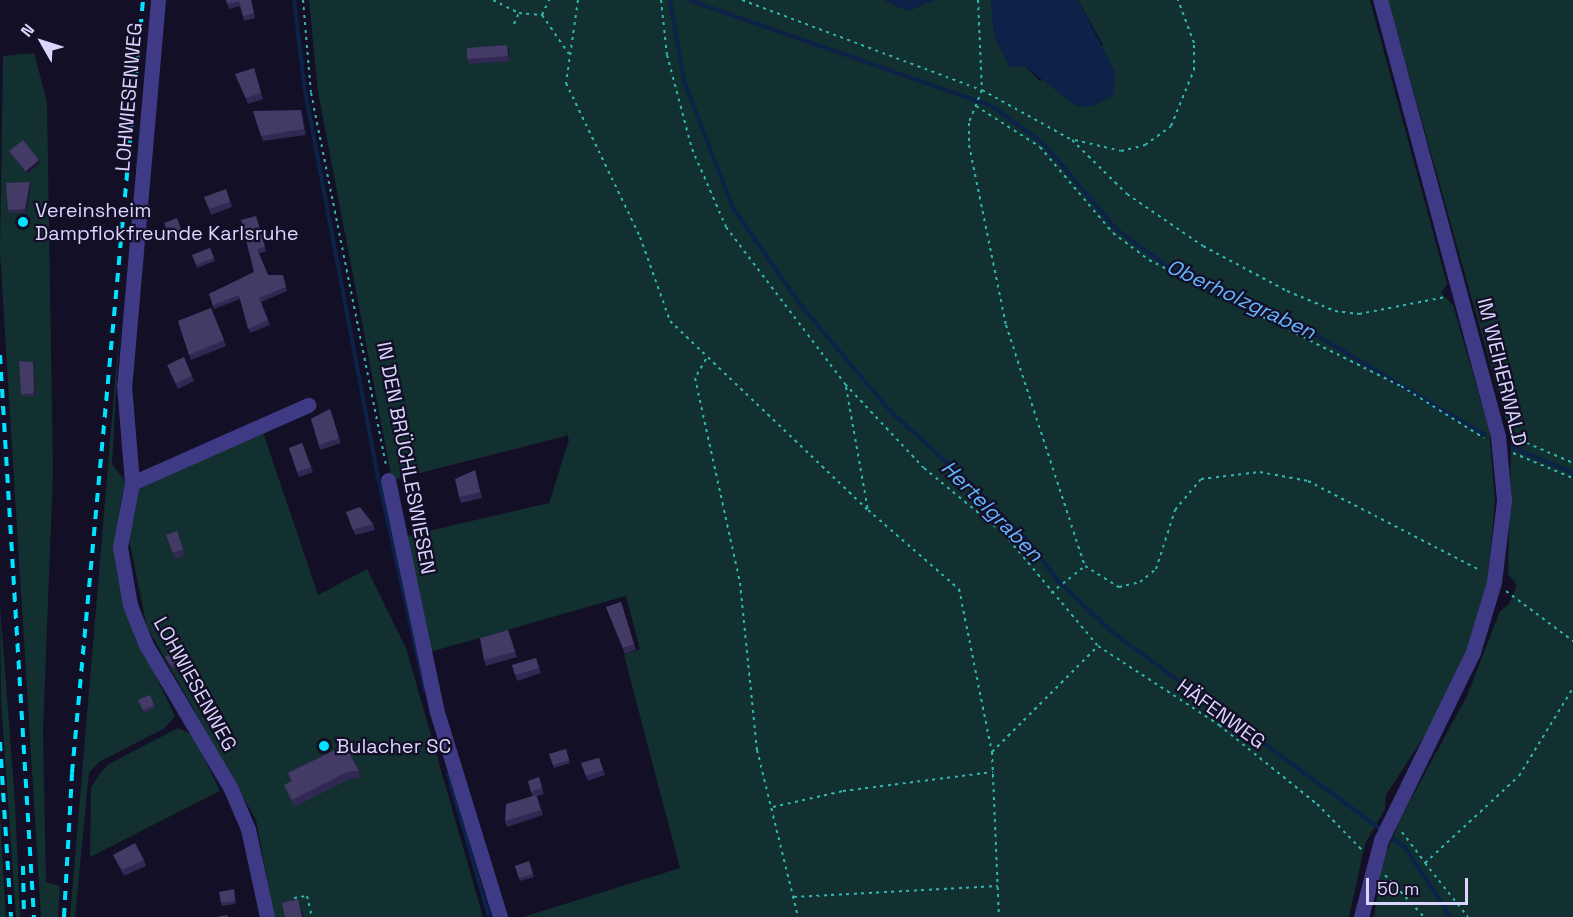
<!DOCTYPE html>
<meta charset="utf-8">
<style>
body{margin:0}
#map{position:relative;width:1573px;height:917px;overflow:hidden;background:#130f26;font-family:"Space Grotesk",sans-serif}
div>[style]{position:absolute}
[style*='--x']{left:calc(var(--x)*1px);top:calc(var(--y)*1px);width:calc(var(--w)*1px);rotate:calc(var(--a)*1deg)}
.green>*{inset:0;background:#12302f}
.water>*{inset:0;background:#0c2248}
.stream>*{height:4px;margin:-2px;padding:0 2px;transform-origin:2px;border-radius:2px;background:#0c2248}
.path>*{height:2px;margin-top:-1px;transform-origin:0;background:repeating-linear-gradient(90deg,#2fb8b1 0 3px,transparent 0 7.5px)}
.minor>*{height:15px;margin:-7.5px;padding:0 7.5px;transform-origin:7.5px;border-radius:7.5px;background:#3e3a85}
.rail>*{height:4px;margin-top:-2px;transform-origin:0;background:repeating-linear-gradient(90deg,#01e4ff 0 9px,transparent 0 17px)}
.wall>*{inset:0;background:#312854}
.shaded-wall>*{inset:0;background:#1d163a}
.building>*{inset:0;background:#433a66}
.dots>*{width:16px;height:16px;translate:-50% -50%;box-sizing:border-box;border:3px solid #130f26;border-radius:50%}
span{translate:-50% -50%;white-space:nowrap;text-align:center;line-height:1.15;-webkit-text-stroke:4.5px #130f26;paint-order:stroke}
.street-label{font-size:20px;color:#dad4ff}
.poi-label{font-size:20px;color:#dad4ff}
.left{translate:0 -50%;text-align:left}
.water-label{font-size:21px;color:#63b5ff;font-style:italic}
.north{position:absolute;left:12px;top:12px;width:60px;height:60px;-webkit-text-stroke:4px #130f26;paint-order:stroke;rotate:309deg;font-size:16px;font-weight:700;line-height:24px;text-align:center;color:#dad4ff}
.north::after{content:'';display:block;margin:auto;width:21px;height:27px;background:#dad4ff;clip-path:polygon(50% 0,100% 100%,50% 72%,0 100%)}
.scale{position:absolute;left:1366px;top:878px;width:102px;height:27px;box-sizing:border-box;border:3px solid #dad4ff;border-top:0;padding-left:8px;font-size:18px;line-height:21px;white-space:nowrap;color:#dad4ff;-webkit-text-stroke:4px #130f26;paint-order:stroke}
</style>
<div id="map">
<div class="green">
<div style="clip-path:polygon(309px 0,884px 0,908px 11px,934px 0,991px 0,994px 35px,1010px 67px,1026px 67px,1040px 81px,1103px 45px,1078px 0,1370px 0,1447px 284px,1441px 293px,1453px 305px,1489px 429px,1495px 500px,1487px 589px,1467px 652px,1427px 732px,1386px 795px,1385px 809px,1365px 844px,1349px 917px,523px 917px,680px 868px,624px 655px,640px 649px,626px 596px,430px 652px,407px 536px,549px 503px,569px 440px,565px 430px,566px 436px,392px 480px,318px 92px)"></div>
<div style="clip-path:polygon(1388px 0,1573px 0,1573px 917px,1374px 917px,1382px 863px,1401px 817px,1467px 696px,1500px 611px,1509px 604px,1517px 585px,1508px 574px,1511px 444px,1517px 433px,1508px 428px)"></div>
<div style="clip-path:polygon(34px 53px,47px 102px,53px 473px,43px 731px,46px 882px,60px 886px,58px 917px,41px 917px,0 252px,3px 56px)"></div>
<div style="clip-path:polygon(120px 323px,112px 464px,125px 481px,119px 513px,139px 641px,175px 716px,165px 728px,99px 762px,89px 773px,75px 917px,70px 917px)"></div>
<div style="clip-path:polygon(262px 429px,318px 595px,367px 569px,406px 648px,483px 917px,274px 917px,256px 820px,147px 627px,128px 535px,134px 495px,144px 483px)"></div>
<div style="clip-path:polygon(0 605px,15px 802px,20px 917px,16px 917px,1px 699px)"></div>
<div style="clip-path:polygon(178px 728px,193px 735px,220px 791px,90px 857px,91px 788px,99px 775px,107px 765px)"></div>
<div style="clip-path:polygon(0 814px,3px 867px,6px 917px,0 917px)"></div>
</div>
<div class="water">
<div style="clip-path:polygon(884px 0,934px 0,908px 11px)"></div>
<div style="clip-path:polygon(991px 0,1078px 0,1115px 72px,1113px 96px,1093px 106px,1077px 107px,1026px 67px,1010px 67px,994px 35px)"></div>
</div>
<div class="stream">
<div style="--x:294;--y:0;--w:92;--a:83.1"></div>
<div style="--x:305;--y:91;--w:397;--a:79.3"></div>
<div style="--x:379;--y:481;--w:215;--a:77.6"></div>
<div style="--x:670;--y:0;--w:82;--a:80.2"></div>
<div style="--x:684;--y:81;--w:136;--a:68.9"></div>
<div style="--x:733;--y:208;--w:121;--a:55.1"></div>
<div style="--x:802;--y:307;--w:138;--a:49.7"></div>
<div style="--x:891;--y:412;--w:108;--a:42"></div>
<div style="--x:971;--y:484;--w:82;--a:45"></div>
<div style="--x:1029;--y:542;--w:49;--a:53.4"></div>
<div style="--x:1058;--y:581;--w:73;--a:43.3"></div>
<div style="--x:1111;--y:631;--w:336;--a:36.3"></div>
<div style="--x:689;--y:0;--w:321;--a:19.3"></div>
<div style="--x:992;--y:106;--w:64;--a:36.2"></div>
<div style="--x:1044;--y:144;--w:111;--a:49.7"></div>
<div style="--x:1116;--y:229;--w:68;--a:36"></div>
<div style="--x:1171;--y:269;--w:134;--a:23.3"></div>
<div style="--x:1294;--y:322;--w:222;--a:30.6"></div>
<div style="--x:1512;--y:447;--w:66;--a:23.1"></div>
<div style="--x:448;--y:774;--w:149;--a:74"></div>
<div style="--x:1388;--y:835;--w:19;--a:35"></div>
<div style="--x:1404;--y:846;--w:85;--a:56.5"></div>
</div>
<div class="path">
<div style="--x:303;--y:0;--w:93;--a:85.1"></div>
<div style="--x:311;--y:93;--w:380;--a:78.6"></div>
<div style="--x:493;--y:0;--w:29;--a:27"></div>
<div style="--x:578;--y:0;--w:84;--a:98.2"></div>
<div style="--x:566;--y:83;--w:171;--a:64.3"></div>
<div style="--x:640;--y:237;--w:89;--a:70.3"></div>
<div style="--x:670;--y:321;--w:274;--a:43.7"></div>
<div style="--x:661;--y:0;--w:55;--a:83.8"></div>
<div style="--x:667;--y:55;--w:97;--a:75.1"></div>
<div style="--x:692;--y:149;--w:85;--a:66.4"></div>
<div style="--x:726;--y:227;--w:197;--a:52.8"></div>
<div style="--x:845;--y:384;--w:115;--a:46.8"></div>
<div style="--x:924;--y:468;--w:104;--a:39.5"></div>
<div style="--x:1004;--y:534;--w:146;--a:50"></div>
<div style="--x:1098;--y:646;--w:145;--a:33.1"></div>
<div style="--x:1219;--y:725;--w:126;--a:38.9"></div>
<div style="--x:1317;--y:804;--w:66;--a:45.6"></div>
<div style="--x:742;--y:0;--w:256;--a:20.6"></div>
<div style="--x:982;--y:90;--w:103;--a:29.1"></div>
<div style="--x:1072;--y:140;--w:77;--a:44.5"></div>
<div style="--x:1127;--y:194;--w:92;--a:34.4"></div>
<div style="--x:1203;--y:246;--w:95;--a:28.2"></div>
<div style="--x:1287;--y:291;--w:52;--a:22.6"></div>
<div style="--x:1335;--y:311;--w:24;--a:7"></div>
<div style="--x:1359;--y:314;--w:88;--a:-11.2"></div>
<div style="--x:978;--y:0;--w:90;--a:87.5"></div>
<div style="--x:982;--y:90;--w:35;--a:112"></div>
<div style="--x:969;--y:123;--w:22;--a:90"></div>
<div style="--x:969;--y:145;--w:184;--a:78.4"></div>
<div style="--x:1006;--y:325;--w:254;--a:71.9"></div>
<div style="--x:1085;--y:566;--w:40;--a:32"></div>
<div style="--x:1119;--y:587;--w:22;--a:-13"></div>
<div style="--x:1140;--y:582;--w:21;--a:-39"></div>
<div style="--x:1156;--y:569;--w:62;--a:-72.1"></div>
<div style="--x:1175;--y:510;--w:40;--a:-50"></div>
<div style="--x:1201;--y:479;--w:59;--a:-6.8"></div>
<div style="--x:1260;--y:472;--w:49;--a:10.6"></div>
<div style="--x:1308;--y:481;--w:194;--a:27.4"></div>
<div style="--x:542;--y:15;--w:17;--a:-65"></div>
<div style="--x:514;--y:24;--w:12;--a:-66"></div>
<div style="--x:519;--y:13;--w:23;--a:5"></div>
<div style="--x:542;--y:15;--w:47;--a:55.3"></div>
<div style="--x:976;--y:106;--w:76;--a:32.6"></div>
<div style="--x:1040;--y:147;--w:113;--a:49.7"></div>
<div style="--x:1113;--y:233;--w:45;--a:36.9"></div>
<div style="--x:1149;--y:260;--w:282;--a:26.6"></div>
<div style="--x:1401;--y:386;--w:98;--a:32.1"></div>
<div style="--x:1075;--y:140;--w:47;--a:13.4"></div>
<div style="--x:1121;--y:151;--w:25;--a:-14"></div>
<div style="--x:1145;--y:145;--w:32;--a:-36"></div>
<div style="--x:1171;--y:126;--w:61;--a:-67.7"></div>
<div style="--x:1194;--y:70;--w:27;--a:-90"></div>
<div style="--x:1194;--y:43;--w:46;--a:-110.4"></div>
<div style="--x:706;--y:359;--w:22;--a:120"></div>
<div style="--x:695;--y:378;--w:210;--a:77.6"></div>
<div style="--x:740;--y:583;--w:168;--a:84.2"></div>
<div style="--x:757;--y:750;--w:172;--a:76.2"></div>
<div style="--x:846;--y:387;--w:125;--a:79.9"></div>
<div style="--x:868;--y:510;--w:121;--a:41"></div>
<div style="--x:959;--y:589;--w:166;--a:78.6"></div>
<div style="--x:992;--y:752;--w:165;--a:87.6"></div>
<div style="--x:1513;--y:437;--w:65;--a:23.4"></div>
<div style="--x:1513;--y:453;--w:65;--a:22.6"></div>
<div style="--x:1506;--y:591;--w:84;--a:36.7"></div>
<div style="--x:1051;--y:593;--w:43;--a:-38.5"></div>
<div style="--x:992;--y:752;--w:150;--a:-45"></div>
<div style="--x:773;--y:807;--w:72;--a:-12.9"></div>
<div style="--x:843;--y:791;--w:151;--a:-7.2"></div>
<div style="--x:1402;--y:832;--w:39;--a:53"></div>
<div style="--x:1425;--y:863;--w:128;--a:-42.8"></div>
<div style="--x:1519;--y:776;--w:103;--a:-58.5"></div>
<div style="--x:1425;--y:863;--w:69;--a:51.5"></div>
<div style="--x:1385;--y:875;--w:57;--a:47.1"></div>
<div style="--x:794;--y:897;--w:204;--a:-3.1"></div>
<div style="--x:294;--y:898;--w:13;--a:-9"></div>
<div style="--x:307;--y:896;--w:22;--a:77"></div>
</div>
<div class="minor">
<div style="--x:158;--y:0;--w:386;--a:95"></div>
<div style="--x:124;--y:385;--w:98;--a:85.3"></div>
<div style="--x:132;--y:483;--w:65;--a:100.6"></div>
<div style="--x:120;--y:547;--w:59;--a:80.2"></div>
<div style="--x:130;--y:605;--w:43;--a:68.2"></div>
<div style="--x:146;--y:645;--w:167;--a:59.4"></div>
<div style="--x:231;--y:789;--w:43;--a:67"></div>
<div style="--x:248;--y:829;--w:90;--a:77.8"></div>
<div style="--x:388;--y:480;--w:237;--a:78.1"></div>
<div style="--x:437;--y:712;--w:214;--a:72.9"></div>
<div style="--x:132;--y:483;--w:193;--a:-23.9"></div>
<div style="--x:1361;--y:917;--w:80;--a:-75.4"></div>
<div style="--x:1381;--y:840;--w:209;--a:-63.9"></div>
<div style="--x:1473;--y:652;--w:73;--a:-73.3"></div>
<div style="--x:1494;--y:582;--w:83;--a:-83"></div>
<div style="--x:1504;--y:500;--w:64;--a:-95.4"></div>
<div style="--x:1498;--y:436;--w:452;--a:-105.1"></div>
</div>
<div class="rail">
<div style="--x:0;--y:355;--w:563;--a:86.54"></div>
<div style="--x:0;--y:742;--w:175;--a:86.4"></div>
<div style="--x:23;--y:866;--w:51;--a:88.9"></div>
<div style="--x:64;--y:917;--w:144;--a:-86.8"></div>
<div style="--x:72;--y:773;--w:776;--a:-84.75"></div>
</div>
<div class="wall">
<div style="clip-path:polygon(226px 0,251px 0,255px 18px,244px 21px,240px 6px,229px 9px)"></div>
<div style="clip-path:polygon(509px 50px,510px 61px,469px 64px,467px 59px)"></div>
<div style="clip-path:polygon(254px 68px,263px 99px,248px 104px,237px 79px)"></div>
<div style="clip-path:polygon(253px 111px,303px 115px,306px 135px,263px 141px)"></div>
<div style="clip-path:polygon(9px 151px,40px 163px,27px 174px,10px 153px)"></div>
<div style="clip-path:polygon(31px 185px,26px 212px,9px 213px,8px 210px)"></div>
<div style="clip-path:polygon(226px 189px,232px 207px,211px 215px,209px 209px)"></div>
<div style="clip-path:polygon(256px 216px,266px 252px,259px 253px,268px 275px,284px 280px,287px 291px,261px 302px,270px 325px,250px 333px,240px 299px,214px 309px,209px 294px,254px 272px)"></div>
<div style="clip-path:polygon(177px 218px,182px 233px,170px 238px,164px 223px)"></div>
<div style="clip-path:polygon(210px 248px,215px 261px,197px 268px,192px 255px)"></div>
<div style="clip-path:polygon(211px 308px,226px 346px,191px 360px,178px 321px)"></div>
<div style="clip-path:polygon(34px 365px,35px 396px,22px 396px,21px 394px)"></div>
<div style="clip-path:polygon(169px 371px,192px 376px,194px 381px,178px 389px)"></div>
<div style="clip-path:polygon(330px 409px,341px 443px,320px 450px,311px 419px)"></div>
<div style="clip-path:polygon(302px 443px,313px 472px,299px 477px,289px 448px)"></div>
<div style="clip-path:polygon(475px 470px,482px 498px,461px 503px,459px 497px)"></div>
<div style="clip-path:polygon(346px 512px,373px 524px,375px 530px,355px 535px)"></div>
<div style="clip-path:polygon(177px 531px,185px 555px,175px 559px,166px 535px)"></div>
<div style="clip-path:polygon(621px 602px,636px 650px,625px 654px,606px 607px)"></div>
<div style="clip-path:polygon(508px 630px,517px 657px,486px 666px,484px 660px)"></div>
<div style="clip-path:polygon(174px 652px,180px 665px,172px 669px,165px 657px)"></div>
<div style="clip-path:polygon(536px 658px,541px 673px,517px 681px,512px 665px)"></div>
<div style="clip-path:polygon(150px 695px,155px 708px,144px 713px,138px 700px)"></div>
<div style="clip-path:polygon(566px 749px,570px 763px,554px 768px,549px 754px)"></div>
<div style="clip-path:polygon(599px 758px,605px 775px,588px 781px,581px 763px)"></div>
<div style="clip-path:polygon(359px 771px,362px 778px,350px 779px,294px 807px,284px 785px,291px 782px,288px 773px)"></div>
<div style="clip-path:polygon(539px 777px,544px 794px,537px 796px,543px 815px,507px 827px,505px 821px,532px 796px,528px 781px)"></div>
<div style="clip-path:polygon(113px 855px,144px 860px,146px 866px,124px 876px)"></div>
<div style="clip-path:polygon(529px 861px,534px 877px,520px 881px,515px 866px)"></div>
<div style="clip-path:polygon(234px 889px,236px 904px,222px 906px,221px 903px)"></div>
</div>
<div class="shaded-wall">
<div style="clip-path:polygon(507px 45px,509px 50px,510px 61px,508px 56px)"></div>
<div style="clip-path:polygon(301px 110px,303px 115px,306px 135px,304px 129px)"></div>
<div style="clip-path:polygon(39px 160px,40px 163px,27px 174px,26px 171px)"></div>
<div style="clip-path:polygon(30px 182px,31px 185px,26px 212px,25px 209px)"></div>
<div style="clip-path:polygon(33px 362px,34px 365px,35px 396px,34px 393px)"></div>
<div style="clip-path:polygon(298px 899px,302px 910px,304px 917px,302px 917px)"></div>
</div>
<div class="building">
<div style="clip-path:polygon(226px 0,251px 0,254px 13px,243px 16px,239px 1px,227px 4px)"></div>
<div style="clip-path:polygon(507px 45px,508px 56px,467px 59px,467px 48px)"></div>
<div style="clip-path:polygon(254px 68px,261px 93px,246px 98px,235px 74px)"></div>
<div style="clip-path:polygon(301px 110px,304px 129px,261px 136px,253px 111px)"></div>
<div style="clip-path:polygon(23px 140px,39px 160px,26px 171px,9px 151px)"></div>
<div style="clip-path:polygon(30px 182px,25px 209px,8px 210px,6px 183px)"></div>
<div style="clip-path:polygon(226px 189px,230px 202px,209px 209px,204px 197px)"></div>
<div style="clip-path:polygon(256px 216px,265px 247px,257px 249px,268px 275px,283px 275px,286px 287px,259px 298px,268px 320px,248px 329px,239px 295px,213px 305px,209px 294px,254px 272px,241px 220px)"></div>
<div style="clip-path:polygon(177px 218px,181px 230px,169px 235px,164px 223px)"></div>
<div style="clip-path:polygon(210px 248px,214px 258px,196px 265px,192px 255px)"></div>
<div style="clip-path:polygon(211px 308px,224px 340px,189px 355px,178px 321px)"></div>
<div style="clip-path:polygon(184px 357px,192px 376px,176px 383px,167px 365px)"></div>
<div style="clip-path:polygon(19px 361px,33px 362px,34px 393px,21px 394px)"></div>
<div style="clip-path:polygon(330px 409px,339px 438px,319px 445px,311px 419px)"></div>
<div style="clip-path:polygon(302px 443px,311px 467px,297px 472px,289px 448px)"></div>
<div style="clip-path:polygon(475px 470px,480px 492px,459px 497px,455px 479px)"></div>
<div style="clip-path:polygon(360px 507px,373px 524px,353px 530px,346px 512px)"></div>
<div style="clip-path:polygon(177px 531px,183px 549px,173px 553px,166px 535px)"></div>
<div style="clip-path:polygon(621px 602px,634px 644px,623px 648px,606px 607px)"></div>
<div style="clip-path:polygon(508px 630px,515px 652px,484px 660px,480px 638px)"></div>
<div style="clip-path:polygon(174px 652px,179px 662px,171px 666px,165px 657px)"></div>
<div style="clip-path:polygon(536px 658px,539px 668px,515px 675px,512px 665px)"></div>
<div style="clip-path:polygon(150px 695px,154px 705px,143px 710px,138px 700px)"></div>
<div style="clip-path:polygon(345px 745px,359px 771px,347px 772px,292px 800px,284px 785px,292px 781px,288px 773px)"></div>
<div style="clip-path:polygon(566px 749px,569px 760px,553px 765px,549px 754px)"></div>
<div style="clip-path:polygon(599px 758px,603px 770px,586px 776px,581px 763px)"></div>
<div style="clip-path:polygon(539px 777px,542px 788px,531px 792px,528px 781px)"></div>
<div style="clip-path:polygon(536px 795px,541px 810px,505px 821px,506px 804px)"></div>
<div style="clip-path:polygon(135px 843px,144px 860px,122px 870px,113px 855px)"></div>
<div style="clip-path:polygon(529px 861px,533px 874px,519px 878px,515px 866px)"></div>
<div style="clip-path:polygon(234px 889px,235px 901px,221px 903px,219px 892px)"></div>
<div style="clip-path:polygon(298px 899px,302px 917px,285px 917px,282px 903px)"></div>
<div style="clip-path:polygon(227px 915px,228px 917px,216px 917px)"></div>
</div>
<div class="dots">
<div style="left:23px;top:222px;background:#01e4ff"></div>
<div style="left:324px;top:746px;background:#01e4ff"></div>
</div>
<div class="street-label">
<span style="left:129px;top:97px;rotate:-85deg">LOHWIESENWEG</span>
<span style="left:1502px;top:372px;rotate:76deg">IM WEIHERWALD</span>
<span style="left:406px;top:458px;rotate:79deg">IN DEN BRÜCHLESWIESEN</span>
<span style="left:195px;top:684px;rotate:61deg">LOHWIESENWEG</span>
<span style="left:1221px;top:714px;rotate:36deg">HÄFENWEG</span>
</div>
<div class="poi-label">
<span class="left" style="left:35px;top:222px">Vereinsheim<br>Dampflokfreunde Karlsruhe</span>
<span class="left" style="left:336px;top:746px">Bulacher SC</span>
</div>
<div class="water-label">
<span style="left:1241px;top:299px;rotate:25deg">Oberholzgraben</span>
<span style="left:992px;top:511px;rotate:45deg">Hertelgraben</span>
</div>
<div class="north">N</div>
<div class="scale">50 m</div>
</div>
